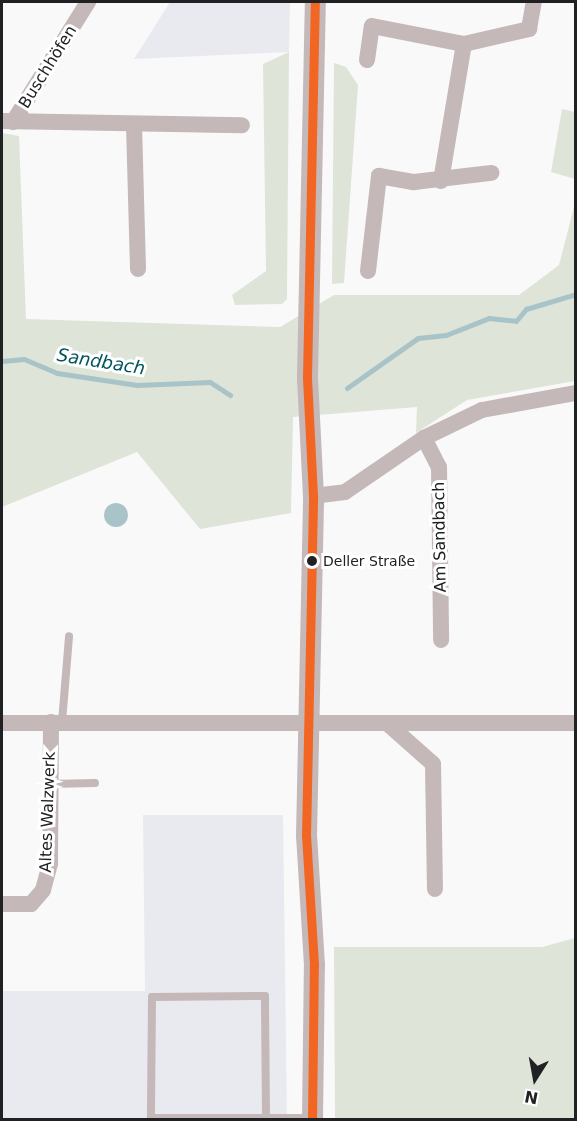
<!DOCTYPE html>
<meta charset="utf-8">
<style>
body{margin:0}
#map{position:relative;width:577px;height:1121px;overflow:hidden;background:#f9f9fa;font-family:"DejaVu Sans",sans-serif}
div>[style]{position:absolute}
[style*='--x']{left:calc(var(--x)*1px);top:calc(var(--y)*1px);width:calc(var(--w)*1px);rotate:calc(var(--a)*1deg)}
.built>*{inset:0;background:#e9eaef}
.green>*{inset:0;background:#dfe4d9}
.water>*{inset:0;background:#a9c4c8}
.round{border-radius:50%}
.stream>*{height:5px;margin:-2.5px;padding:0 2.5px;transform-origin:2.5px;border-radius:2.5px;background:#a9c4c8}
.service>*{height:8px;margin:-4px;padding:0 4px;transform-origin:4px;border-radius:4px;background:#c4b8b8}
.minor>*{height:16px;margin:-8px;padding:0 8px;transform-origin:8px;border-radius:8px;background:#c4b8b8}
.tertiary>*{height:21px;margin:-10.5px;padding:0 10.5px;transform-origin:10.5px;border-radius:10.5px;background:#c4b8b8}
.bus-1>*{height:9px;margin:-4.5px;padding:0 4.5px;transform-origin:4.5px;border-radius:4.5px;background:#f26522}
.dots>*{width:16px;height:16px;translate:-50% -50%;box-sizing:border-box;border:3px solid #fff;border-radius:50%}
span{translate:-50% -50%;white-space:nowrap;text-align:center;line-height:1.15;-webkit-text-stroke:6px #fff;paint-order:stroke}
.bus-label{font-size:14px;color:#202122}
.left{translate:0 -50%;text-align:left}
.street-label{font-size:16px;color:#202122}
.water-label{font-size:18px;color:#00555d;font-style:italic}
.frame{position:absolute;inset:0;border:3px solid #202122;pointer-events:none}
.north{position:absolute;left:505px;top:1049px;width:60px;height:60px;-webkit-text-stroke:4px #fff;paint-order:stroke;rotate:191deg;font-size:16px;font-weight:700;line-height:24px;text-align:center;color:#202122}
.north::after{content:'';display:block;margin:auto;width:21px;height:27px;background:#202122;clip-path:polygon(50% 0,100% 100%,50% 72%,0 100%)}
</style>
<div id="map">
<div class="built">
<div style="clip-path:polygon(170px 2px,290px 2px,289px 52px,134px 59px)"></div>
<div style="clip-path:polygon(143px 815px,283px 815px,287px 1119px,2px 1119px,2px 991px,145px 991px)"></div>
</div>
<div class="green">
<div style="clip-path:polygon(289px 52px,287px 299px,282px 304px,235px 305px,232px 295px,266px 271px,263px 64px)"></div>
<div style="clip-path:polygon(334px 63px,346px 67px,358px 85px,344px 283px,332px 284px)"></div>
<div style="clip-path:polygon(562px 109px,575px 112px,575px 179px,551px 172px)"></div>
<div style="clip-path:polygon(2px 133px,19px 136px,26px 319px,280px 327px,334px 295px,519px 295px,559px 265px,575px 203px,575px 381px,467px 400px,416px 433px,417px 407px,293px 417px,291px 513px,200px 529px,137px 452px,2px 507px)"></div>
<div style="clip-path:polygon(575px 938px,575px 1119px,335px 1119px,334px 947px,542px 947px)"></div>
</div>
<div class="water">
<div class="round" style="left:104px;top:503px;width:24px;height:24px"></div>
</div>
<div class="stream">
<div style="--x:2;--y:361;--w:22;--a:-5"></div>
<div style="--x:24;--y:359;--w:36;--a:23"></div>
<div style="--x:57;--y:373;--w:81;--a:8.5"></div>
<div style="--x:137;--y:385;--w:73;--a:-2.4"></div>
<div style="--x:210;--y:382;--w:24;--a:33"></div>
<div style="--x:347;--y:388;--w:87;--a:-35.2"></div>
<div style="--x:418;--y:338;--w:28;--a:-6"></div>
<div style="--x:446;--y:335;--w:46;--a:-21.6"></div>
<div style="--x:489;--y:318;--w:27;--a:6"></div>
<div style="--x:516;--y:321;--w:16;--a:-50"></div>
<div style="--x:526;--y:309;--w:52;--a:-16.7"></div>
</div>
<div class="service">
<div style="--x:62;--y:722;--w:86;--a:-85.3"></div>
<div style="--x:50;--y:784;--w:45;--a:-1.3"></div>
<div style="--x:266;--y:1117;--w:121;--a:-90.5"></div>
<div style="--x:265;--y:996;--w:113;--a:179.5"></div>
<div style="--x:152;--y:997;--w:121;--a:90.5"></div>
<div style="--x:151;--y:1118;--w:161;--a:0"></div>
</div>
<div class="minor">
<div style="--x:367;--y:60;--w:34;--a:-82"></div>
<div style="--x:372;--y:26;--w:94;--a:11.1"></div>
<div style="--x:464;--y:44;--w:67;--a:-13"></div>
<div style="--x:529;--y:29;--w:27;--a:-80"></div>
<div style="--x:2;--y:121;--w:240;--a:1"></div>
<div style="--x:13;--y:122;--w:142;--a:-58"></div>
<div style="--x:134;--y:125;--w:144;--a:88.4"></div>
<div style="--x:441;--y:181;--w:139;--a:-80.5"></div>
<div style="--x:368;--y:271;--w:96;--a:-83.4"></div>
<div style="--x:379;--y:176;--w:36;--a:10"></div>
<div style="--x:414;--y:182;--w:78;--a:-6.7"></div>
<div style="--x:424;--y:438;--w:33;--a:63"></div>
<div style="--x:439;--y:467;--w:173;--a:89.3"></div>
<div style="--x:313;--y:496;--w:32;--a:-7"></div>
<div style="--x:345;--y:492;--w:96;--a:-34.4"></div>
<div style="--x:424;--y:438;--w:64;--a:-25.8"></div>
<div style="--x:482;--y:410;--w:96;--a:-10.3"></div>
<div style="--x:2;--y:723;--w:574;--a:0"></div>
<div style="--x:388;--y:724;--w:60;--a:41.6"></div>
<div style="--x:433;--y:764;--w:125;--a:89.1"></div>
<div style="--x:2;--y:904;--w:29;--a:0"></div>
<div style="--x:31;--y:904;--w:18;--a:-49"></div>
<div style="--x:43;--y:890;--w:28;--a:-75"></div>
<div style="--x:50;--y:863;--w:141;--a:-89.6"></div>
</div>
<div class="tertiary">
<div style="--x:312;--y:1120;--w:155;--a:-89.3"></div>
<div style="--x:314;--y:965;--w:129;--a:-93.5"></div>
<div style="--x:306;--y:836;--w:340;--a:-88.8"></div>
<div style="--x:313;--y:496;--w:119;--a:-92.9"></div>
<div style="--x:307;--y:377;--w:375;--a:-88.8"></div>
</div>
<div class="bus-1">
<div style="--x:312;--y:1120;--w:155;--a:-89.3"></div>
<div style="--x:314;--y:965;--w:129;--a:-93.5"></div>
<div style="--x:306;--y:836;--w:340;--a:-88.8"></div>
<div style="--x:313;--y:496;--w:119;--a:-92.9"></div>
<div style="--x:307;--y:377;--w:375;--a:-88.8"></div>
</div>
<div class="dots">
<div style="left:312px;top:561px;background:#202122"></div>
</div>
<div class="bus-label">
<span class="left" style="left:323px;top:561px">Deller Straße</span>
</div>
<div class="street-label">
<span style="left:48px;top:67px;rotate:-58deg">Buschhöfen</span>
<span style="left:440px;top:537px;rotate:-91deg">Am Sandbach</span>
<span style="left:48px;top:812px;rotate:-88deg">Altes Walzwerk</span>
</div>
<div class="water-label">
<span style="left:101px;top:362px;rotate:9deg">Sandbach</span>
</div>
<div class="frame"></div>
<div class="north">N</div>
</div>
